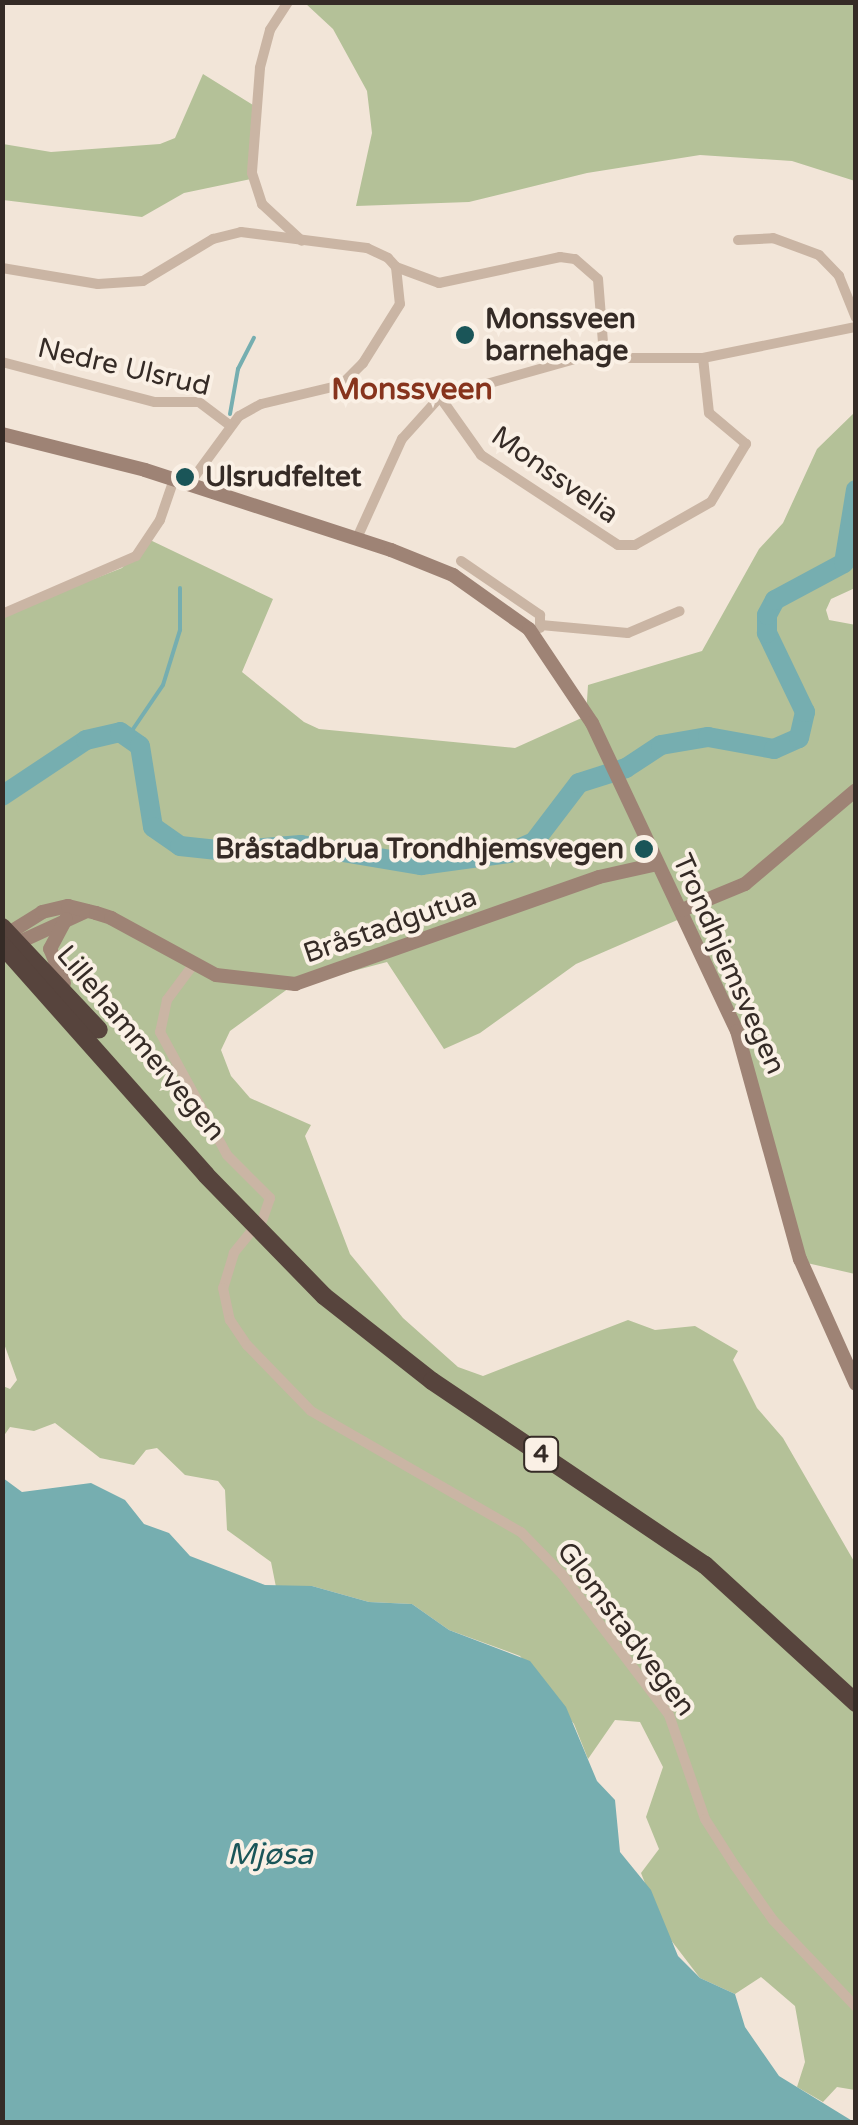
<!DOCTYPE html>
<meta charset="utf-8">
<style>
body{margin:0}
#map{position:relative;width:858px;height:2125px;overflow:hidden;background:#f2e5d8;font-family:"Varela Round",sans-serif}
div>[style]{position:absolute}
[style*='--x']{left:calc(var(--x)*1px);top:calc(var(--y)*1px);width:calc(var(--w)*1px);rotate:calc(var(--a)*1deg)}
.green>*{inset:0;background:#b4c198}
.water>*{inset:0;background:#76aeb0}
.stream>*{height:4px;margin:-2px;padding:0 2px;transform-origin:2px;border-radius:2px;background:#76aeb0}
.river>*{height:20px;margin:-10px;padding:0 10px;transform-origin:10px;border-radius:10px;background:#76aeb0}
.street>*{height:10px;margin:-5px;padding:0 5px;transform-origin:5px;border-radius:5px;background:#cab5a4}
.secondary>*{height:14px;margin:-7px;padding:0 7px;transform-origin:7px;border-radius:7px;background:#9e8375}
.highway>*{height:18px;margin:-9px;padding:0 9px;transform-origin:9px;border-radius:9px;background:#57443d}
.dots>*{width:28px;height:28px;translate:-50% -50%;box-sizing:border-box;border:5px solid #faf0e5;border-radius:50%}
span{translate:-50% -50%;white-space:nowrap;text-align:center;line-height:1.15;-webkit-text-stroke:8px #faf0e5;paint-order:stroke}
.shield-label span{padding:2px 8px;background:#faf0e5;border:2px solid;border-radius:8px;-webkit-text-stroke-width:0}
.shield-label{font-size:25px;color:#352b26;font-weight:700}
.poi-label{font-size:28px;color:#352b26;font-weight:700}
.left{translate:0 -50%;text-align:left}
.right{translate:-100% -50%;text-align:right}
.street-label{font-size:28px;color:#352b26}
.neighbourhood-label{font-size:30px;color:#87341d;font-weight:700}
.water-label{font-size:30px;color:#1a5558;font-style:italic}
.frame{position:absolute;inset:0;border:5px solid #352b26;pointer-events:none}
</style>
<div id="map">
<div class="green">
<div style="clip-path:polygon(305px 3px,855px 3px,855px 181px,792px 161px,700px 155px,587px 173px,469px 202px,356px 206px,372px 133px,367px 91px,333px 29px)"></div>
<div style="clip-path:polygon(203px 74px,253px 105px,251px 179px,184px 193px,142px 217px,3px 200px,3px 144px,51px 152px,160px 144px,175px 138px)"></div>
<div style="clip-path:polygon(855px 412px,855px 588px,831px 599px,826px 610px,829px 620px,856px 625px,855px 1274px,807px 1263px,748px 1060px,682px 918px,576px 964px,480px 1033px,444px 1049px,387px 962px,289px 988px,230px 1031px,221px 1050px,231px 1076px,250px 1098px,311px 1125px,305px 1136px,350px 1254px,403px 1318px,458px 1367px,483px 1376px,628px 1320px,655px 1330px,695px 1326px,738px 1351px,733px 1360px,757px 1408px,783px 1438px,855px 1563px,855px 2090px,837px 2087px,823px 2102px,797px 2087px,805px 2062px,795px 2006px,761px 1977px,735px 1994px,700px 1978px,664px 1931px,641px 1873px,659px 1849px,646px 1817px,663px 1767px,640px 1722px,615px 1720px,588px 1759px,574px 1724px,520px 1656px,449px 1630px,412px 1604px,369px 1602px,312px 1586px,276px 1587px,271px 1562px,227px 1530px,225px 1490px,218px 1481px,185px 1475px,157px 1448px,146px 1450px,134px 1465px,100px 1458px,55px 1423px,34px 1431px,10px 1427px,3px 1437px,3px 1386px,10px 1389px,17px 1380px,2px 1338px,3px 614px,122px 568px,148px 539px,273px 599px,242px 672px,304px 722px,319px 729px,515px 748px,586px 716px,588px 685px,702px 651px,759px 549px,783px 523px,817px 449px)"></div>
</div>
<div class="water">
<div style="clip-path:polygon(3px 1478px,22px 1492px,91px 1483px,125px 1500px,144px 1524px,169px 1533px,190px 1556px,265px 1585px,312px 1586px,369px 1602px,412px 1604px,449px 1630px,530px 1661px,566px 1707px,597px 1781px,615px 1800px,620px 1852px,651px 1890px,678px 1956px,700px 1978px,735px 1994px,745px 2027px,779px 2076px,854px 2122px,3px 2122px)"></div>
</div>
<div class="stream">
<div style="--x:230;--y:414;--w:46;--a:-79.9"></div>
<div style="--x:238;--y:369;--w:35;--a:-63"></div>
<div style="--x:129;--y:735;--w:60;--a:-55.8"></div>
<div style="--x:163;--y:685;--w:58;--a:-72.8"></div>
<div style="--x:180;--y:630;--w:42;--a:-90"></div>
</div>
<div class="river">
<div style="--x:2;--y:796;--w:101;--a:-33.7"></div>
<div style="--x:86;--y:740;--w:35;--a:-13"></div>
<div style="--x:120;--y:732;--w:24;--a:35"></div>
<div style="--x:140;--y:746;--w:82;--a:80.9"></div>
<div style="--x:153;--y:827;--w:33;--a:35"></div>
<div style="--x:180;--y:846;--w:47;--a:6.1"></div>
<div style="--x:227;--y:851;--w:74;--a:-4.6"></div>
<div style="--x:301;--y:845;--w:122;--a:9.5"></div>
<div style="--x:421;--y:865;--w:89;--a:-7.8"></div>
<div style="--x:509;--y:853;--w:27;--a:-24"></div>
<div style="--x:534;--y:842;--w:74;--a:-52.7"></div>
<div style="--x:579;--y:783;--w:49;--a:-17.7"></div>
<div style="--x:626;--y:768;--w:42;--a:-33.3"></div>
<div style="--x:661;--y:745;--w:48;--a:-9.7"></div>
<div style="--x:708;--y:737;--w:67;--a:10.3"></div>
<div style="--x:774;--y:749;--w:27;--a:-24"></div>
<div style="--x:799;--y:738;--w:27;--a:-77"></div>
<div style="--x:805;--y:712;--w:88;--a:-115.7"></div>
<div style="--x:767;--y:633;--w:18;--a:-90"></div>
<div style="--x:767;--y:615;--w:17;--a:-62"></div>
<div style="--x:775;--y:600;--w:78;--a:-28.2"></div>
<div style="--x:844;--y:563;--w:74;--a:-80.7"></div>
</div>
<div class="street">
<div style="--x:288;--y:2;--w:33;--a:123"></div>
<div style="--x:270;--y:30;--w:39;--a:105"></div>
<div style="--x:260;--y:68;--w:105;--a:94.4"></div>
<div style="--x:252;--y:173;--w:33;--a:72"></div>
<div style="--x:262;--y:204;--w:54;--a:42.8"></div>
<div style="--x:738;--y:240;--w:35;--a:-3"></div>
<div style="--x:773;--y:238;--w:49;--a:20.3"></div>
<div style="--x:819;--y:255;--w:29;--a:46"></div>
<div style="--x:839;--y:276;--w:45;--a:68"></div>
<div style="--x:396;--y:267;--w:46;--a:20.4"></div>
<div style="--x:439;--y:283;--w:124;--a:-12.1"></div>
<div style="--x:560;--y:257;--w:15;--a:8"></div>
<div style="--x:575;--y:259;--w:30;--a:41"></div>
<div style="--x:598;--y:279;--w:77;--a:85.5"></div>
<div style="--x:2;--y:268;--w:97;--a:9.5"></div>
<div style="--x:98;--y:284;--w:45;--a:-3.8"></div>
<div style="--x:143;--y:281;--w:82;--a:-31"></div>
<div style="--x:213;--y:239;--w:29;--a:-14"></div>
<div style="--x:241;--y:232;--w:127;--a:7.2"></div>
<div style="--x:367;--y:248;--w:23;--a:25"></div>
<div style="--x:388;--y:258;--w:12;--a:48"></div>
<div style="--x:396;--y:267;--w:37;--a:84"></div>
<div style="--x:400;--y:304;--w:70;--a:122.1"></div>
<div style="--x:363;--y:363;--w:31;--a:135"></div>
<div style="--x:341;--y:385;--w:82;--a:166.6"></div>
<div style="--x:261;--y:404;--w:25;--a:151"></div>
<div style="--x:239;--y:416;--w:84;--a:126.3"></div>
<div style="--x:2;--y:362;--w:158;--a:14.7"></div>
<div style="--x:155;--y:402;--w:44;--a:0"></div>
<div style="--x:199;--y:402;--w:39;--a:37"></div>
<div style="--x:440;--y:397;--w:71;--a:54.7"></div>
<div style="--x:481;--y:455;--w:164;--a:33.3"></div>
<div style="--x:618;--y:545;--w:17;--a:0"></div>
<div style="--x:635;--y:545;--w:87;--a:-29.5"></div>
<div style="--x:711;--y:502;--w:68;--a:-58.9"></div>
<div style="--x:746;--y:444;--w:48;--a:-140"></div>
<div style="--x:709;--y:413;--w:55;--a:-96.2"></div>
<div style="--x:357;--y:538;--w:109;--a:-65.6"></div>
<div style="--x:402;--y:439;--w:57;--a:-47.9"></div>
<div style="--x:440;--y:397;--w:144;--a:-15.7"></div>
<div style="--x:579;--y:358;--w:124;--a:0"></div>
<div style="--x:703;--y:358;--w:156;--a:-11.5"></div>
<div style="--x:461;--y:561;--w:96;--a:34.4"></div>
<div style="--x:540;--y:615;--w:13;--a:90"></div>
<div style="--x:2;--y:614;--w:146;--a:-23.4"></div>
<div style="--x:136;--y:556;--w:43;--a:-56.3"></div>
<div style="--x:160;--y:520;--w:43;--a:-71.1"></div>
<div style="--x:541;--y:625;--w:87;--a:5.3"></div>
<div style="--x:628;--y:633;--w:56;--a:-22.9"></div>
<div style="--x:193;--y:965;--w:44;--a:126.6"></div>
<div style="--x:167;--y:1000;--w:33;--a:102"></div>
<div style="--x:160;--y:1032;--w:140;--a:61.4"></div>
<div style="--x:227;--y:1155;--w:61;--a:45"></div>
<div style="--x:270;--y:1198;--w:24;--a:109"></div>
<div style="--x:250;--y:1233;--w:26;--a:129"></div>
<div style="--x:234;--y:1253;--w:37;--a:107"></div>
<div style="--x:223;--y:1288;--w:33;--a:78"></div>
<div style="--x:230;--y:1320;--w:30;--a:56"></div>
<div style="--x:247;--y:1345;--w:92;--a:45.9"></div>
<div style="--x:311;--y:1411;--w:242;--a:30"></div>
<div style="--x:521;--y:1532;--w:59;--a:45.7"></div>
<div style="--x:562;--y:1574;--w:177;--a:52.8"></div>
<div style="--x:669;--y:1715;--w:110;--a:70.9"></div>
<div style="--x:705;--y:1819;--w:56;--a:57.4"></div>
<div style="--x:735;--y:1866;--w:66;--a:54.9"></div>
<div style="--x:773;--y:1920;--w:120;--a:46.3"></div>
</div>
<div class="secondary">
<div style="--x:2;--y:434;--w:147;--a:14.1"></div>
<div style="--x:145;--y:470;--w:259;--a:18"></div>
<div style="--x:391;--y:550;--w:67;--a:22"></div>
<div style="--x:453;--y:575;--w:93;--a:35.4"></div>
<div style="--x:529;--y:629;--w:113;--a:56.2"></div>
<div style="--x:592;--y:723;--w:340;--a:64.8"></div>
<div style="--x:737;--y:1031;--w:237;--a:74.6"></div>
<div style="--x:800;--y:1259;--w:137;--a:65.9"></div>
<div style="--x:682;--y:910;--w:68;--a:-22.4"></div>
<div style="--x:745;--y:884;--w:145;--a:-40.3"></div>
<div style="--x:87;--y:911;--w:89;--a:155.4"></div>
<div style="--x:6;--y:948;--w:15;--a:-79"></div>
<div style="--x:9;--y:933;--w:39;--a:-32"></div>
<div style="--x:42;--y:912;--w:27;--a:-13"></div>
<div style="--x:68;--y:906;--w:29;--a:14"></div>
<div style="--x:96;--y:913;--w:16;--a:18"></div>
<div style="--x:111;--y:918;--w:119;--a:28.5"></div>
<div style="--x:216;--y:975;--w:80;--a:6.5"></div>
<div style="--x:295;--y:984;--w:322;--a:-19.4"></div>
<div style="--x:599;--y:877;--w:59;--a:-12.6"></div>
<div style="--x:64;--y:983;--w:37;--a:-112"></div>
<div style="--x:50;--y:949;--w:34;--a:-62"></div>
</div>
<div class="highway">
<div style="--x:2;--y:927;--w:141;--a:46.7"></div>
<div style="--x:2;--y:945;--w:307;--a:48.4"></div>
<div style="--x:206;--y:1175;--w:169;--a:45.7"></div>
<div style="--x:324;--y:1296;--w:137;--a:38.2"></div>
<div style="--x:432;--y:1381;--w:329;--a:34"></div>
<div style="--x:705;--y:1565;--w:205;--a:42.4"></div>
</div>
<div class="dots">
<div style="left:465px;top:335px;background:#1a5558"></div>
<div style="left:185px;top:477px;background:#1a5558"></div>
<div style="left:644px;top:849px;background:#1a5558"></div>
</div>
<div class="shield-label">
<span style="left:541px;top:1454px">4</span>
</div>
<div class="poi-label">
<span class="left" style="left:485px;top:335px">Monssveen<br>barnehage</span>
<span class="left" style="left:205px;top:477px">Ulsrudfeltet</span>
<span class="right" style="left:624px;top:849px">Bråstadbrua Trondhjemsvegen</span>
</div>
<div class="street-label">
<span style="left:124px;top:367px;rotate:13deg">Nedre Ulsrud</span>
<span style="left:555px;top:475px;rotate:35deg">Monssvelia</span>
<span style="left:390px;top:925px;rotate:-19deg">Bråstadgutua</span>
<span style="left:729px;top:964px;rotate:66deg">Trondhjemsvegen</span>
<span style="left:141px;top:1043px;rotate:50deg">Lillehammervegen</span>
<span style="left:626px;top:1629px;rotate:53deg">Glomstadvegen</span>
</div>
<div class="neighbourhood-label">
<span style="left:412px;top:390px">Monssveen</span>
</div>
<div class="water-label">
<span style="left:270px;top:1855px">Mjøsa</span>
</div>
<div class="frame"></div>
</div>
